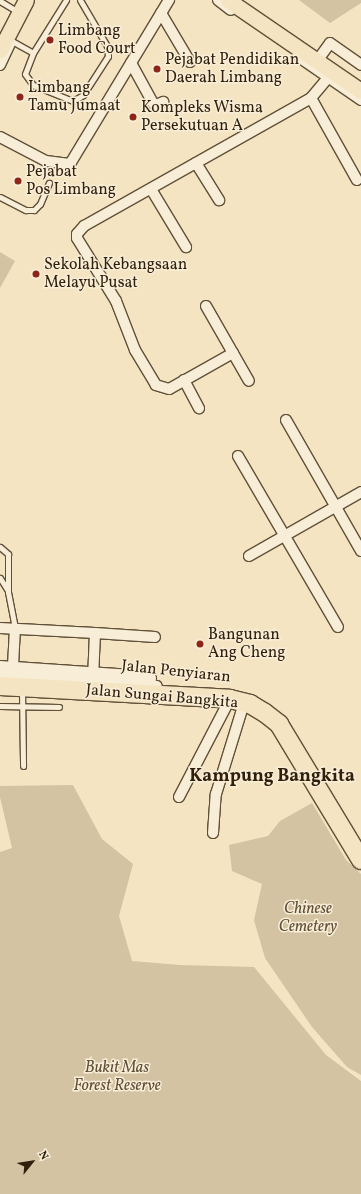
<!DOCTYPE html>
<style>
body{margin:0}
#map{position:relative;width:361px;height:1194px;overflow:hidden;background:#f4e4c1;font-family:Vollkorn,serif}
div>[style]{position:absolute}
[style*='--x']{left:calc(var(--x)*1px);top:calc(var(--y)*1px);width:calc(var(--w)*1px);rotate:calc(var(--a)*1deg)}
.green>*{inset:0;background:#d3c3a2}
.roads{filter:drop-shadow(1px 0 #605038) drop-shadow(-1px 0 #605038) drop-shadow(0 1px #605038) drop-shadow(0 -1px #605038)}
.lane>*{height:5px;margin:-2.5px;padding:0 2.5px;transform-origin:2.5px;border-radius:2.5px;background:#f8edd7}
.street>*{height:10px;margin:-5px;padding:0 5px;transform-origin:5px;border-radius:5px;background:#f8edd7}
.primary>*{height:15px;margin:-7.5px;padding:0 7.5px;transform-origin:7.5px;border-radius:7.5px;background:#f4e4c1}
.highway>*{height:18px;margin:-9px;padding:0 9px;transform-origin:9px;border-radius:9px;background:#f4e4c1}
.dots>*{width:11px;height:11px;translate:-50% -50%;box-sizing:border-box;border:2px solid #f8edd7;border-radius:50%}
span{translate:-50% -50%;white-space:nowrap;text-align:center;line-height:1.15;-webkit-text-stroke:3px #f8edd7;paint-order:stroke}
.poi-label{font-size:16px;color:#2f1f0b}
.left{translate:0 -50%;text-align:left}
.street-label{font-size:16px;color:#2f1f0b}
.park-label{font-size:16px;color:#605038;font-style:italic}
.quarter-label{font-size:18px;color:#2f1f0b;font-weight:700}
.north{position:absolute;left:12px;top:1142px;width:40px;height:40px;-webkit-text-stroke:3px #f8edd7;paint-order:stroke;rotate:60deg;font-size:11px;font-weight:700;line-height:16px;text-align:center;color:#2f1f0b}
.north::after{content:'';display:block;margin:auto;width:14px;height:18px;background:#2f1f0b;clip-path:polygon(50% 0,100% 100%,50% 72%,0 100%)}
</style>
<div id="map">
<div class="green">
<div style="clip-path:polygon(299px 0,361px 0,361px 3px,330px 23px)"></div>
<div style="clip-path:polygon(0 252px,15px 261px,0 288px)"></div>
<div style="clip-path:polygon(73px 785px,102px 839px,133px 864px,119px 916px,132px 961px,180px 965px,254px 967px,326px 1055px,361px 1081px,361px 1194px,0 1194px,0 852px,12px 848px,0 797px,0 786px)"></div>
<div style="clip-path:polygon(312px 803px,346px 860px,361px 874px,361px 1075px,347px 1067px,312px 1027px,265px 958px,254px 920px,262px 884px,232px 871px,229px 845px,268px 836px,280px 821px)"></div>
</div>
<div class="roads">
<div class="lane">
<div style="--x:66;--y:0;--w:62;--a:121.9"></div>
<div style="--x:33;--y:53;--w:22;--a:111"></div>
<div style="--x:25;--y:74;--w:14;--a:54"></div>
<div style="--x:33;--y:85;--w:43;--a:21.8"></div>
<div style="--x:73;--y:101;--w:12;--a:-31"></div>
<div style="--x:83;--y:95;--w:46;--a:-57.3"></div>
<div style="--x:108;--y:56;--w:10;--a:-96"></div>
<div style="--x:107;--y:46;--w:53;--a:-120.4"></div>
<div style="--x:0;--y:1;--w:21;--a:31"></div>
<div style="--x:10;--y:40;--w:26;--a:29"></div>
<div style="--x:0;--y:197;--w:29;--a:27"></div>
<div style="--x:26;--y:210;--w:8;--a:0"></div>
<div style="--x:34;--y:210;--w:8;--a:-45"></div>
<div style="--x:40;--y:204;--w:23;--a:-67"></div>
<div style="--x:0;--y:547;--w:11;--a:41"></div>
<div style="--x:8;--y:554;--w:38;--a:90"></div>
<div style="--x:8;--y:592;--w:38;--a:79"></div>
<div style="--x:0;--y:578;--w:15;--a:58"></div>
<div style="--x:22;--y:690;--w:76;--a:89.2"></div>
<div style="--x:0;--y:706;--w:59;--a:1"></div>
</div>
<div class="street">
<div style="--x:218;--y:0;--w:16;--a:38"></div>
<div style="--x:161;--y:13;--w:57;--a:59.4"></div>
<div style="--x:300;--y:58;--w:74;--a:34.5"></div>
<div style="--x:317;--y:61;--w:22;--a:-54"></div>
<div style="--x:330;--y:43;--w:38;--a:35"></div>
<div style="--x:131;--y:63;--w:46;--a:61.2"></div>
<div style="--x:153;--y:103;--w:4;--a:34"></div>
<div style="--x:156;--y:105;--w:8;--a:-23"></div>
<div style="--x:0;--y:65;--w:23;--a:-65"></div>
<div style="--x:311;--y:98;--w:94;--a:60.7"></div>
<div style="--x:0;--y:137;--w:52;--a:27.6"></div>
<div style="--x:46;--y:161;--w:24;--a:7"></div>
<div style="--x:70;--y:164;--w:192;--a:-58.9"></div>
<div style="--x:196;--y:163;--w:44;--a:58.1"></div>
<div style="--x:151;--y:189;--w:68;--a:58.9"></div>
<div style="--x:206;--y:306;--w:86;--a:60.2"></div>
<div style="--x:233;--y:353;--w:73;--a:150.6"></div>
<div style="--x:169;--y:389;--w:14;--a:-163"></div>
<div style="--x:156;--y:385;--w:41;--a:-121"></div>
<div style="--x:135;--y:350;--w:53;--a:-111.2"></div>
<div style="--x:116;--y:301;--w:74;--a:-121.8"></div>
<div style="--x:77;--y:238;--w:4;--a:-90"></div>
<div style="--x:77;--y:234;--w:11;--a:-49"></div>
<div style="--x:84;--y:226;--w:261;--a:-29.4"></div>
<div style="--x:311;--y:98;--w:34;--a:-50"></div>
<div style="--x:184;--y:380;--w:32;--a:62"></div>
<div style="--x:286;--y:420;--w:151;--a:60.2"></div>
<div style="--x:238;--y:456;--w:198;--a:59.7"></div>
<div style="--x:249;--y:556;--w:129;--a:-29.7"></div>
<div style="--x:0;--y:628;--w:95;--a:3"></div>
<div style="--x:95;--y:633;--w:45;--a:92.5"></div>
<div style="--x:95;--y:633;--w:60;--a:3.8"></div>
<div style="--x:0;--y:666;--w:147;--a:3.9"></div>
<div style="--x:147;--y:676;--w:4;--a:27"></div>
<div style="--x:151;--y:678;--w:14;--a:94"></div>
<div style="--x:13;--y:666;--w:37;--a:-87"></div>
<div style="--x:0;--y:673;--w:106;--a:3.8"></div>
<div style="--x:106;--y:680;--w:51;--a:6.7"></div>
<div style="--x:179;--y:797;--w:110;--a:-62.5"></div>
<div style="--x:213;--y:833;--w:39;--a:-86"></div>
<div style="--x:216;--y:794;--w:95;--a:-72.9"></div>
</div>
<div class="primary">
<div style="--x:228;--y:0;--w:161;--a:34.4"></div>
<div style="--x:0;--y:50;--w:56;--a:-62.5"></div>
</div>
<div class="highway">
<div style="--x:0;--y:686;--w:230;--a:3.2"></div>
<div style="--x:230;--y:699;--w:21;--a:14"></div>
<div style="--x:250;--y:704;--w:17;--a:31"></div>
<div style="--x:265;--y:713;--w:18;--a:38"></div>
<div style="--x:279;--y:724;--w:159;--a:58.9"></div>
</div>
</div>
<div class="dots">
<div style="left:50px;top:40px;background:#8f2418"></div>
<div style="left:157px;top:69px;background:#8f2418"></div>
<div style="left:20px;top:97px;background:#8f2418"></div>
<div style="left:133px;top:117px;background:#8f2418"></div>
<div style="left:18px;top:181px;background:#8f2418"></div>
<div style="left:36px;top:274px;background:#8f2418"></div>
<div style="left:200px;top:644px;background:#8f2418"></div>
</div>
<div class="poi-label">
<span class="left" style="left:58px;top:40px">Limbang<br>Food Court</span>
<span class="left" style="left:165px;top:69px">Pejabat Pendidikan<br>Daerah Limbang</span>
<span class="left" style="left:28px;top:97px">Limbang<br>Tamu Jumaat</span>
<span class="left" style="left:141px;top:117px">Kompleks Wisma<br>Persekutuan A</span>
<span class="left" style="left:26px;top:181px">Pejabat<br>Pos Limbang</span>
<span class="left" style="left:44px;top:274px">Sekolah Kebangsaan<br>Melayu Pusat</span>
<span class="left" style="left:208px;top:644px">Bangunan<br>Ang Cheng</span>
</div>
<div class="street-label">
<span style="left:176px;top:672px;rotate:6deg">Jalan Penyiaran</span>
<span style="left:162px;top:697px;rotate:5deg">Jalan Sungai Bangkita</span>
</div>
<div class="park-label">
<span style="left:308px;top:918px">Chinese<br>Cemetery</span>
<span style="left:117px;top:1077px">Bukit Mas<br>Forest Reserve</span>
</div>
<div class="quarter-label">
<span style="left:272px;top:777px">Kampung Bangkita</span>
</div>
<div class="north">N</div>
</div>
